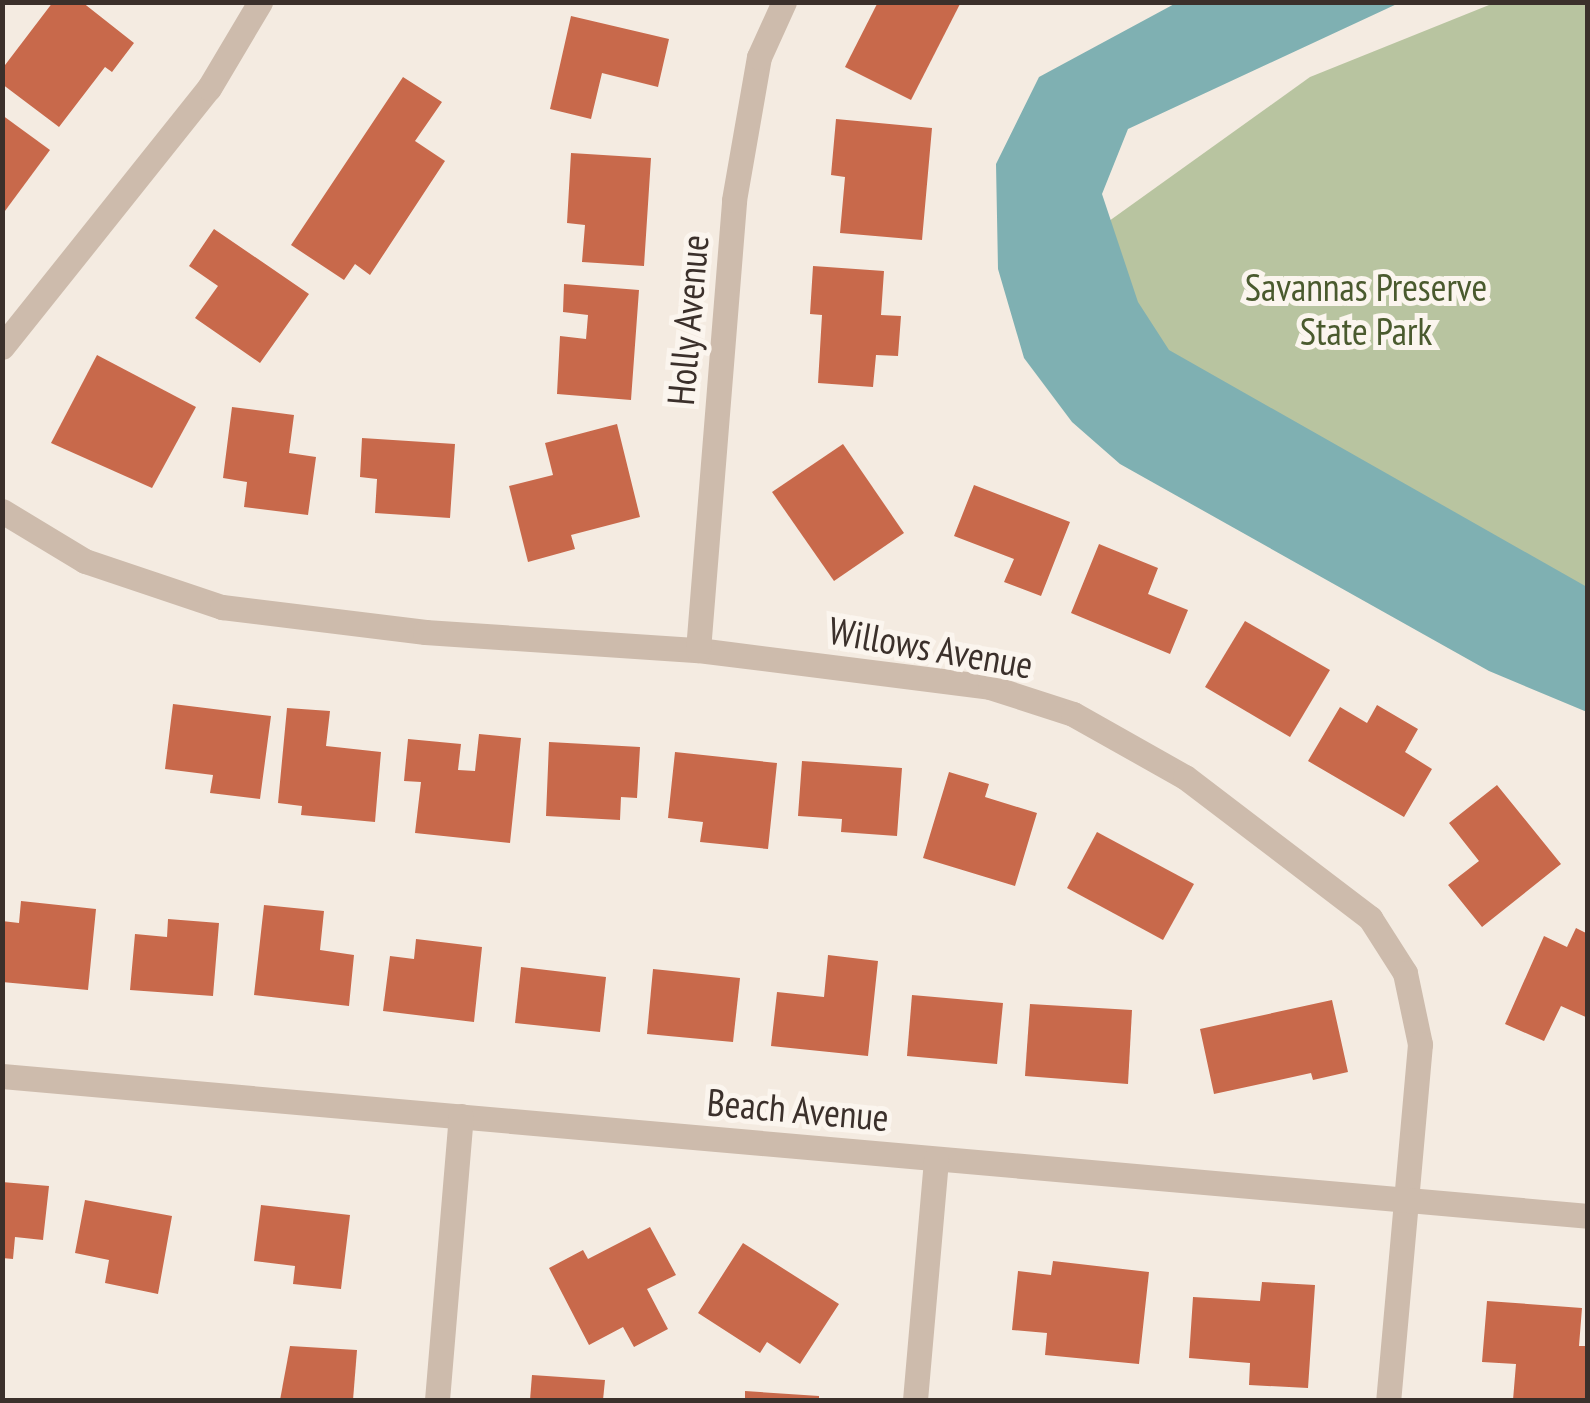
<!DOCTYPE html>
<style>
body{margin:0}
#map{position:relative;width:1590px;height:1403px;overflow:hidden;background:#f4ebe1;font-family:"PT Sans Narrow",sans-serif}
div>[style]{position:absolute}
[style*='--x']{left:calc(var(--x)*1px);top:calc(var(--y)*1px);width:calc(var(--w)*1px);rotate:calc(var(--a)*1deg)}
.green>*{inset:0;background:#b8c4a0}
.water>*{inset:0;background:#7fb0b2}
.building>*{inset:0;background:#c8694b}
.minor>*{height:25px;margin:-12.5px;padding:0 12.5px;transform-origin:12.5px;border-radius:12.5px;background:#cdbbac}
span{translate:-50% -50%;white-space:nowrap;text-align:center;line-height:1.15;-webkit-text-stroke:10px #fbf5ee;paint-order:stroke}
.park-label{font-size:38px;color:#4a5a2e}
.street-label{font-size:38px;color:#3b302b}
.frame{position:absolute;inset:0;border:5px solid #3b302b;pointer-events:none}
</style>
<div id="map">
<div class="green">
<div style="clip-path:polygon(1494px 3px,1587px 3px,1587px 681px,1319px 571px,1063px 254px,1310px 77px)"></div>
</div>
<div class="water">
<div style="clip-path:polygon(1178px 2px,1399px 3px,1128px 129px,1102px 194px,1138px 302px,1169px 350px,1587px 587px,1587px 712px,1489px 671px,1120px 464px,1072px 422px,1024px 358px,998px 269px,996px 164px,1039px 77px)"></div>
</div>
<div class="building">
<div style="clip-path:polygon(53px 2px,82px 2px,134px 43px,112px 72px,105px 67px,59px 127px,2px 84px,2px 69px)"></div>
<div style="clip-path:polygon(878px 2px,961px 2px,911px 100px,845px 67px)"></div>
<div style="clip-path:polygon(571px 16px,669px 39px,658px 87px,602px 73px,591px 119px,550px 109px)"></div>
<div style="clip-path:polygon(403px 77px,442px 102px,415px 141px,445px 161px,370px 275px,355px 264px,344px 280px,291px 245px)"></div>
<div style="clip-path:polygon(2px 115px,50px 150px,2px 215px)"></div>
<div style="clip-path:polygon(836px 119px,932px 128px,922px 240px,840px 233px,845px 177px,831px 175px)"></div>
<div style="clip-path:polygon(571px 153px,651px 158px,644px 266px,582px 262px,585px 225px,567px 223px)"></div>
<div style="clip-path:polygon(214px 229px,309px 294px,260px 363px,195px 318px,218px 286px,189px 266px)"></div>
<div style="clip-path:polygon(813px 266px,884px 271px,881px 315px,901px 316px,898px 356px,876px 355px,873px 387px,818px 383px,822px 315px,810px 314px)"></div>
<div style="clip-path:polygon(564px 284px,639px 290px,631px 400px,557px 394px,560px 336px,586px 339px,588px 315px,563px 312px)"></div>
<div style="clip-path:polygon(97px 355px,196px 407px,152px 488px,51px 443px)"></div>
<div style="clip-path:polygon(232px 407px,294px 415px,289px 453px,316px 457px,308px 515px,244px 507px,247px 482px,223px 478px)"></div>
<div style="clip-path:polygon(617px 424px,640px 517px,571px 535px,575px 549px,528px 562px,509px 486px,553px 475px,545px 443px)"></div>
<div style="clip-path:polygon(362px 438px,455px 444px,450px 518px,375px 513px,377px 479px,360px 477px)"></div>
<div style="clip-path:polygon(843px 444px,904px 533px,834px 581px,772px 492px)"></div>
<div style="clip-path:polygon(974px 485px,1070px 522px,1041px 596px,1004px 582px,1014px 559px,954px 536px)"></div>
<div style="clip-path:polygon(1099px 544px,1158px 568px,1148px 594px,1188px 610px,1170px 654px,1071px 613px)"></div>
<div style="clip-path:polygon(1245px 621px,1330px 670px,1290px 737px,1205px 687px)"></div>
<div style="clip-path:polygon(173px 704px,271px 716px,260px 799px,210px 793px,213px 775px,165px 769px)"></div>
<div style="clip-path:polygon(1377px 705px,1418px 729px,1405px 752px,1432px 769px,1404px 817px,1308px 761px,1340px 707px,1367px 723px)"></div>
<div style="clip-path:polygon(287px 708px,330px 711px,326px 746px,381px 752px,375px 822px,301px 815px,302px 806px,278px 803px)"></div>
<div style="clip-path:polygon(479px 734px,521px 738px,510px 843px,415px 833px,421px 782px,404px 781px,408px 739px,461px 744px,458px 770px,475px 771px)"></div>
<div style="clip-path:polygon(549px 742px,640px 747px,637px 798px,621px 797px,620px 820px,546px 816px)"></div>
<div style="clip-path:polygon(675px 752px,777px 763px,768px 849px,700px 842px,703px 822px,668px 818px)"></div>
<div style="clip-path:polygon(802px 761px,902px 768px,897px 836px,841px 832px,842px 819px,798px 816px)"></div>
<div style="clip-path:polygon(949px 772px,989px 784px,985px 797px,1037px 813px,1015px 886px,923px 858px)"></div>
<div style="clip-path:polygon(1497px 785px,1561px 864px,1482px 927px,1448px 885px,1479px 861px,1449px 823px)"></div>
<div style="clip-path:polygon(1097px 832px,1194px 884px,1163px 940px,1067px 888px)"></div>
<div style="clip-path:polygon(21px 901px,96px 909px,88px 990px,2px 982px,2px 921px,19px 923px)"></div>
<div style="clip-path:polygon(264px 905px,324px 911px,320px 950px,354px 955px,349px 1006px,254px 995px)"></div>
<div style="clip-path:polygon(168px 919px,219px 923px,213px 996px,130px 990px,135px 934px,167px 937px)"></div>
<div style="clip-path:polygon(1576px 928px,1588px 934px,1588px 1018px,1561px 1006px,1544px 1041px,1505px 1024px,1544px 936px,1567px 947px)"></div>
<div style="clip-path:polygon(416px 939px,482px 947px,474px 1022px,383px 1011px,390px 956px,414px 959px)"></div>
<div style="clip-path:polygon(828px 955px,878px 961px,868px 1056px,771px 1046px,777px 992px,824px 997px)"></div>
<div style="clip-path:polygon(521px 967px,606px 977px,600px 1032px,515px 1023px)"></div>
<div style="clip-path:polygon(653px 969px,740px 978px,733px 1042px,647px 1034px)"></div>
<div style="clip-path:polygon(912px 995px,1003px 1003px,997px 1064px,907px 1056px)"></div>
<div style="clip-path:polygon(1332px 1000px,1348px 1072px,1313px 1080px,1311px 1073px,1214px 1094px,1200px 1029px)"></div>
<div style="clip-path:polygon(1030px 1004px,1132px 1010px,1128px 1084px,1025px 1076px)"></div>
<div style="clip-path:polygon(2px 1182px,49px 1186px,43px 1240px,15px 1237px,13px 1259px,2px 1258px)"></div>
<div style="clip-path:polygon(85px 1200px,172px 1216px,158px 1294px,105px 1283px,109px 1260px,75px 1253px)"></div>
<div style="clip-path:polygon(261px 1205px,350px 1215px,341px 1289px,293px 1284px,295px 1266px,254px 1261px)"></div>
<div style="clip-path:polygon(650px 1227px,676px 1275px,647px 1289px,668px 1329px,634px 1347px,623px 1327px,589px 1345px,549px 1268px,583px 1250px,588px 1259px)"></div>
<div style="clip-path:polygon(743px 1243px,839px 1304px,800px 1364px,767px 1342px,760px 1353px,698px 1313px)"></div>
<div style="clip-path:polygon(1053px 1261px,1149px 1272px,1139px 1364px,1045px 1355px,1047px 1333px,1012px 1330px,1018px 1271px,1051px 1275px)"></div>
<div style="clip-path:polygon(1262px 1282px,1315px 1285px,1308px 1388px,1249px 1385px,1250px 1363px,1189px 1358px,1193px 1297px,1260px 1301px)"></div>
<div style="clip-path:polygon(1487px 1301px,1582px 1308px,1579px 1346px,1588px 1346px,1588px 1400px,1513px 1400px,1516px 1364px,1482px 1362px)"></div>
<div style="clip-path:polygon(290px 1346px,357px 1350px,353px 1400px,280px 1400px)"></div>
<div style="clip-path:polygon(532px 1375px,605px 1380px,603px 1400px,530px 1400px)"></div>
<div style="clip-path:polygon(745px 1391px,819px 1396px,819px 1400px,745px 1400px)"></div>
</div>
<div class="minor">
<div style="--x:2;--y:347;--w:332;--a:-51.4"></div>
<div style="--x:209;--y:88;--w:100;--a:-59.3"></div>
<div style="--x:2;--y:511;--w:97;--a:31.1"></div>
<div style="--x:85;--y:561;--w:145;--a:18.6"></div>
<div style="--x:222;--y:607;--w:205;--a:7"></div>
<div style="--x:425;--y:632;--w:274;--a:3.8"></div>
<div style="--x:698;--y:650;--w:294;--a:7.2"></div>
<div style="--x:990;--y:687;--w:87;--a:18"></div>
<div style="--x:1073;--y:714;--w:129;--a:29.4"></div>
<div style="--x:1185;--y:777;--w:233;--a:37.3"></div>
<div style="--x:1370;--y:918;--w:65;--a:57.5"></div>
<div style="--x:1405;--y:973;--w:73;--a:78.1"></div>
<div style="--x:1420;--y:1044;--w:357;--a:95.1"></div>
<div style="--x:698;--y:650;--w:451;--a:-85.4"></div>
<div style="--x:734;--y:200;--w:145;--a:-80.1"></div>
<div style="--x:759;--y:57;--w:60;--a:-65.6"></div>
<div style="--x:2;--y:1076;--w:1592;--a:5.04"></div>
<div style="--x:437;--y:1400;--w:285;--a:-85.2"></div>
<div style="--x:915;--y:1400;--w:242;--a:-85"></div>
</div>
<div class="park-label">
<span style="left:1366px;top:309px">Savannas Preserve<br>State Park</span>
</div>
<div class="street-label">
<span style="left:687px;top:320px;rotate:-85deg">Holly Avenue</span>
<span style="left:931px;top:647px;rotate:10deg">Willows Avenue</span>
<span style="left:798px;top:1109px;rotate:5deg">Beach Avenue</span>
</div>
<div class="frame"></div>
</div>
